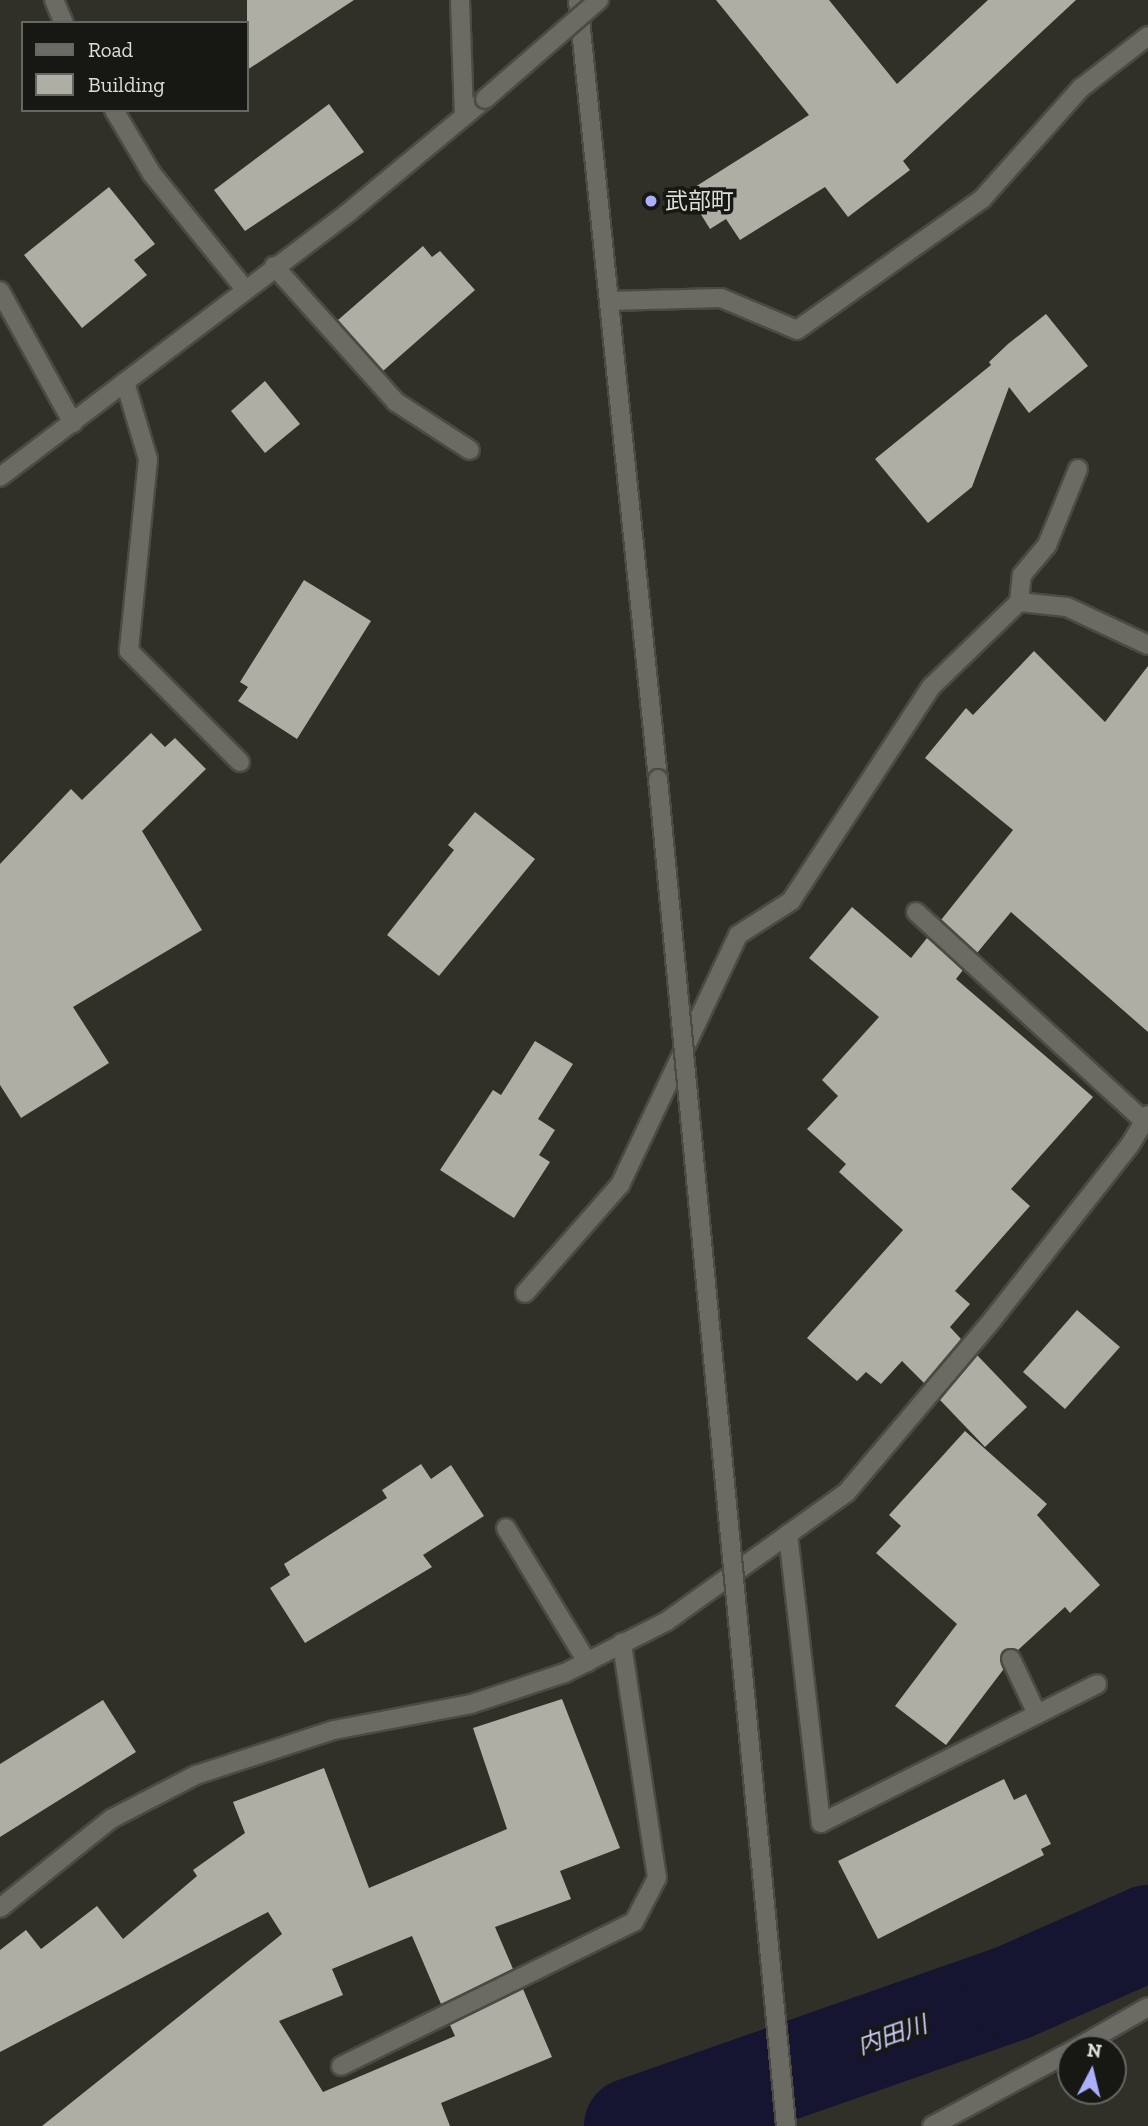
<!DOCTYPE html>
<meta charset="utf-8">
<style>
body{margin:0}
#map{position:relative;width:1148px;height:2126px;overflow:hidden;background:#302f28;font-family:"Zilla Slab","Noto Sans JP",serif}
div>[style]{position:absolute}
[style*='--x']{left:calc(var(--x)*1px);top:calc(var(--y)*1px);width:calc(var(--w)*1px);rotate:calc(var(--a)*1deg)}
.river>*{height:96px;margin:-48px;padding:0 48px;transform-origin:48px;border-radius:48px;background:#161531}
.building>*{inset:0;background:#afaea5}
.roads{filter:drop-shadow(2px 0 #4b4a45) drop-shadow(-2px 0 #4b4a45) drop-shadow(0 2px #4b4a45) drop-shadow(0 -2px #4b4a45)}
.service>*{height:18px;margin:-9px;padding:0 9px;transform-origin:9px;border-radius:9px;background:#6b6b63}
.minor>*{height:18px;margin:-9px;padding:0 9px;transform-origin:9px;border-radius:9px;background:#6b6b63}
.tertiary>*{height:18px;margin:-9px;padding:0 9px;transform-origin:9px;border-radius:9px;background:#6b6b63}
.secondary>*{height:18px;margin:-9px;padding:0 9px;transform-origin:9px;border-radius:9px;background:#6b6b63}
.bridges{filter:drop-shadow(2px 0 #4b4a45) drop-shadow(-2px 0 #4b4a45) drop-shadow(0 2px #4b4a45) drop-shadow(0 -2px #4b4a45)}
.minor-bridge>*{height:18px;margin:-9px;padding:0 9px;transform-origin:9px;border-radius:9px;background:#6b6b63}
.secondary-bridge>*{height:18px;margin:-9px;padding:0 9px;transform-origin:9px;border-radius:9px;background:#6b6b63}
.dots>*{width:19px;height:19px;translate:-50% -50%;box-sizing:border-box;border:4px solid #171714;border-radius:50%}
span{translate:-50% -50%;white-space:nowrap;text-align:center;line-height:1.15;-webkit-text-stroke:7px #171714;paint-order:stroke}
.poi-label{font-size:23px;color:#ddddd8}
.left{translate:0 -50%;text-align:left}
.water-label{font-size:24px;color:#c5c9f8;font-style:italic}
.legend{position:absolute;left:21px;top:21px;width:228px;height:91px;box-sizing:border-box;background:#171714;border:2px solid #666662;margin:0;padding:9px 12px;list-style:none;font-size:21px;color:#ddddd8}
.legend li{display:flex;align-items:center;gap:14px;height:35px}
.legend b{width:35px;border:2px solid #666662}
.north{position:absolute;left:1057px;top:2035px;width:70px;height:70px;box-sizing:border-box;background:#171714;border:2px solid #666662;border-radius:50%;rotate:7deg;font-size:19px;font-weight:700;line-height:28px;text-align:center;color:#ddddd8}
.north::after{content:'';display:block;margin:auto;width:24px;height:32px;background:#acaffb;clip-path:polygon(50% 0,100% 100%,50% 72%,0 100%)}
</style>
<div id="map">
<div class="river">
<div style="--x:632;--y:2126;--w:403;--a:-19.3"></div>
<div style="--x:1012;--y:1993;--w:149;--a:-23.8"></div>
</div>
<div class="building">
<div style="clip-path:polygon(247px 0,354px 0,247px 70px)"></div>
<div style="clip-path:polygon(716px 0,829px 0,897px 84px,988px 0,1076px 0,903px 161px,910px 170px,848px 217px,825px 187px,740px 240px,726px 219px,710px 229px,687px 192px,809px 115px)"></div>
<div style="clip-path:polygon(329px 104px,364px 152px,245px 231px,214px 190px)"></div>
<div style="clip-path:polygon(109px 187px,155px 244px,134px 260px,147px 275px,82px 328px,24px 255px)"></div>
<div style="clip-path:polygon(423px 246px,432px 257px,440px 251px,475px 290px,383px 371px,338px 320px)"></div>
<div style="clip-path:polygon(1046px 314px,1088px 366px,1029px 413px,1009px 387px,972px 487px,928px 523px,875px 459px,991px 365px,989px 362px,1008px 344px)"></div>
<div style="clip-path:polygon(265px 381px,300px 424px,265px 453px,231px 411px)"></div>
<div style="clip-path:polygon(304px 580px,371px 621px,297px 739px,238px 701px,248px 687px,240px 682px)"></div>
<div style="clip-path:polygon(1034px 651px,1105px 722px,1148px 666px,1148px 1032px,1011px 912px,977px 953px,941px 920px,1013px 830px,925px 758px,966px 708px,973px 715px)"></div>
<div style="clip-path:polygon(151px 733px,165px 747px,175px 738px,206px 769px,142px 831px,202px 930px,73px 1007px,109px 1063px,21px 1118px,0 1085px,0 864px,71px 789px,82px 800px)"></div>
<div style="clip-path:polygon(475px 812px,535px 859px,439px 976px,387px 935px,454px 850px,448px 845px)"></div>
<div style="clip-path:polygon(852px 907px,911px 958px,927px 938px,963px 970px,956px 979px,1093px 1097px,1011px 1189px,1030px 1206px,955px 1291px,970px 1304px,950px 1327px,961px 1339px,924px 1383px,902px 1361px,881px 1384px,866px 1372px,857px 1381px,807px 1338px,903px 1230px,839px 1172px,846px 1164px,807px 1129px,838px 1096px,822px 1080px,879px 1017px,809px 958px)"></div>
<div style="clip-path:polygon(535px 1041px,573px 1064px,538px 1119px,555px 1130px,539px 1155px,550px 1162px,514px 1218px,440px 1170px,493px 1090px,501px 1095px)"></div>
<div style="clip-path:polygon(1077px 1310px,1120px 1347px,1065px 1409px,1023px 1372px)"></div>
<div style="clip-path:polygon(977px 1355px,1027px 1407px,985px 1447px,940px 1400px)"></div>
<div style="clip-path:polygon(965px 1431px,1047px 1504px,1037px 1515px,1100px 1585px,1070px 1613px,1065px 1607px,1018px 1650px,1002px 1652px,1003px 1670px,946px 1745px,895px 1706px,957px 1624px,876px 1553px,901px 1526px,889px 1515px)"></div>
<div style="clip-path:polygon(421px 1464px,431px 1479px,451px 1465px,484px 1516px,423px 1555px,432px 1567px,305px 1643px,270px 1588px,290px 1575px,284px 1564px,387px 1498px,382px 1490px)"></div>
<div style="clip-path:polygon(562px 1699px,620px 1848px,560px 1871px,571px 1899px,495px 1927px,513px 1969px,441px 2004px,412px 1936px,332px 1969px,343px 1995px,279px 2021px,323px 2092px,455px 2036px,450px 2025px,523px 1989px,552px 2057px,441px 2103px,450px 2126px,42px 2126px,282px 1934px,268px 1912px,0 2052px,0 1950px,26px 1930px,41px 1949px,97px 1906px,123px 1939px,197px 1876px,193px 1870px,245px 1833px,233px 1802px,324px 1768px,369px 1888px,507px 1829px,473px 1728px)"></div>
<div style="clip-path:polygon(103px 1700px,136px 1752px,0 1837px,0 1764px)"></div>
<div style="clip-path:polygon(1004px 1779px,1014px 1800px,1026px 1794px,1051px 1844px,1041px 1849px,1044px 1855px,878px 1939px,838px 1861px)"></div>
</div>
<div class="roads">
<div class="service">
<div style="--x:1019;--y:602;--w:27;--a:-84"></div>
<div style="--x:1022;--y:575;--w:39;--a:-50"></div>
<div style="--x:1047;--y:545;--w:82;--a:-67.8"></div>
<div style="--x:525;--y:1293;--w:144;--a:-48.7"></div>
<div style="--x:620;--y:1185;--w:276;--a:-64.7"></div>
<div style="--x:738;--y:935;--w:63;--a:-32.7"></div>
<div style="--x:791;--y:901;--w:256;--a:-56.8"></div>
<div style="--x:931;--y:687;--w:122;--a:-44"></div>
<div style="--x:1019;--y:602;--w:48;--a:5.9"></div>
<div style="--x:1067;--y:607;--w:89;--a:25.1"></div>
</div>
<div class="minor">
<div style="--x:54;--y:0;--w:25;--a:67"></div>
<div style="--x:460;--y:0;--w:116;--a:88"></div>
<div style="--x:114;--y:110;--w:74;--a:59.3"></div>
<div style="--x:152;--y:174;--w:146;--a:51.1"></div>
<div style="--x:274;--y:266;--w:183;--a:48.1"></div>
<div style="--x:396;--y:402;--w:88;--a:33"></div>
<div style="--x:0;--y:291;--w:151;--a:61.1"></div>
<div style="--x:609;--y:301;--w:112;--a:-1.5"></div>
<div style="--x:721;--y:298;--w:82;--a:22.8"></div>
<div style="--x:797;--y:330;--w:227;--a:-35.3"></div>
<div style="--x:982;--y:199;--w:149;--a:-48.3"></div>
<div style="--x:1081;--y:88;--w:85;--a:-37.8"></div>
<div style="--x:125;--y:382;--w:80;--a:73.4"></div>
<div style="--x:148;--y:459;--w:193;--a:95.7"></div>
<div style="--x:129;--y:651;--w:157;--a:45"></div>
<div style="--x:0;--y:477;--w:438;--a:-37.2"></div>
<div style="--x:349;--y:212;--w:177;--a:-39.7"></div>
<div style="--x:916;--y:912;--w:309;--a:42.5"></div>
<div style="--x:506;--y:1528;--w:157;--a:58.8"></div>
<div style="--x:788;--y:1534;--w:291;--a:83.5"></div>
<div style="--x:821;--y:1823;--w:309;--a:-26.7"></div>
<div style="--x:1011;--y:1659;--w:61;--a:64.7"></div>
<div style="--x:1075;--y:2049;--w:84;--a:-29.9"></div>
<div style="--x:341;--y:2066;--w:326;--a:-26.2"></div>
<div style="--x:634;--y:1922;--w:50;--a:-62.4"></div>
<div style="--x:657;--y:1878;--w:238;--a:-98.5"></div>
<div style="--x:932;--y:2126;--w:158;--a:-28.3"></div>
</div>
<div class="tertiary">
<div style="--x:0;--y:1908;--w:142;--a:-38.7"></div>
<div style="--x:111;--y:1819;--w:96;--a:-27.4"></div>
<div style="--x:196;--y:1775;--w:145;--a:-18.1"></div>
<div style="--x:334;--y:1730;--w:139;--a:-10.7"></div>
<div style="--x:471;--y:1704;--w:99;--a:-18.3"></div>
<div style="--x:565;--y:1673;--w:114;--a:-27"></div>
<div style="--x:667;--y:1621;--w:221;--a:-35.6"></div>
<div style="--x:847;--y:1492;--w:226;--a:-49.8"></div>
<div style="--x:993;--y:1319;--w:221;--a:-51.8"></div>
<div style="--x:1130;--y:1145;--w:35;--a:-59"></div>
</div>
<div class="secondary">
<div style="--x:578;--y:0;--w:783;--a:84.14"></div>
</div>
</div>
<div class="bridges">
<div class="minor-bridge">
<div style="--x:485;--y:99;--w:151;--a:-41"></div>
</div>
<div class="secondary-bridge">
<div style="--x:658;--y:779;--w:1353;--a:84.57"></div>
</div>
</div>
<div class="dots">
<div style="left:651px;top:201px;background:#acaffb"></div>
</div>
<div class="poi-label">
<span class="left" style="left:665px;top:201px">武部町</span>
</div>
<div class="water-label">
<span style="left:892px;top:2035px;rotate:-19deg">内田川</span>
</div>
<ul class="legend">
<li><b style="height:9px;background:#6b6b63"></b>Road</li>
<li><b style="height:19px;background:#afaea5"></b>Building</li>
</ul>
<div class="north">N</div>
</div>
